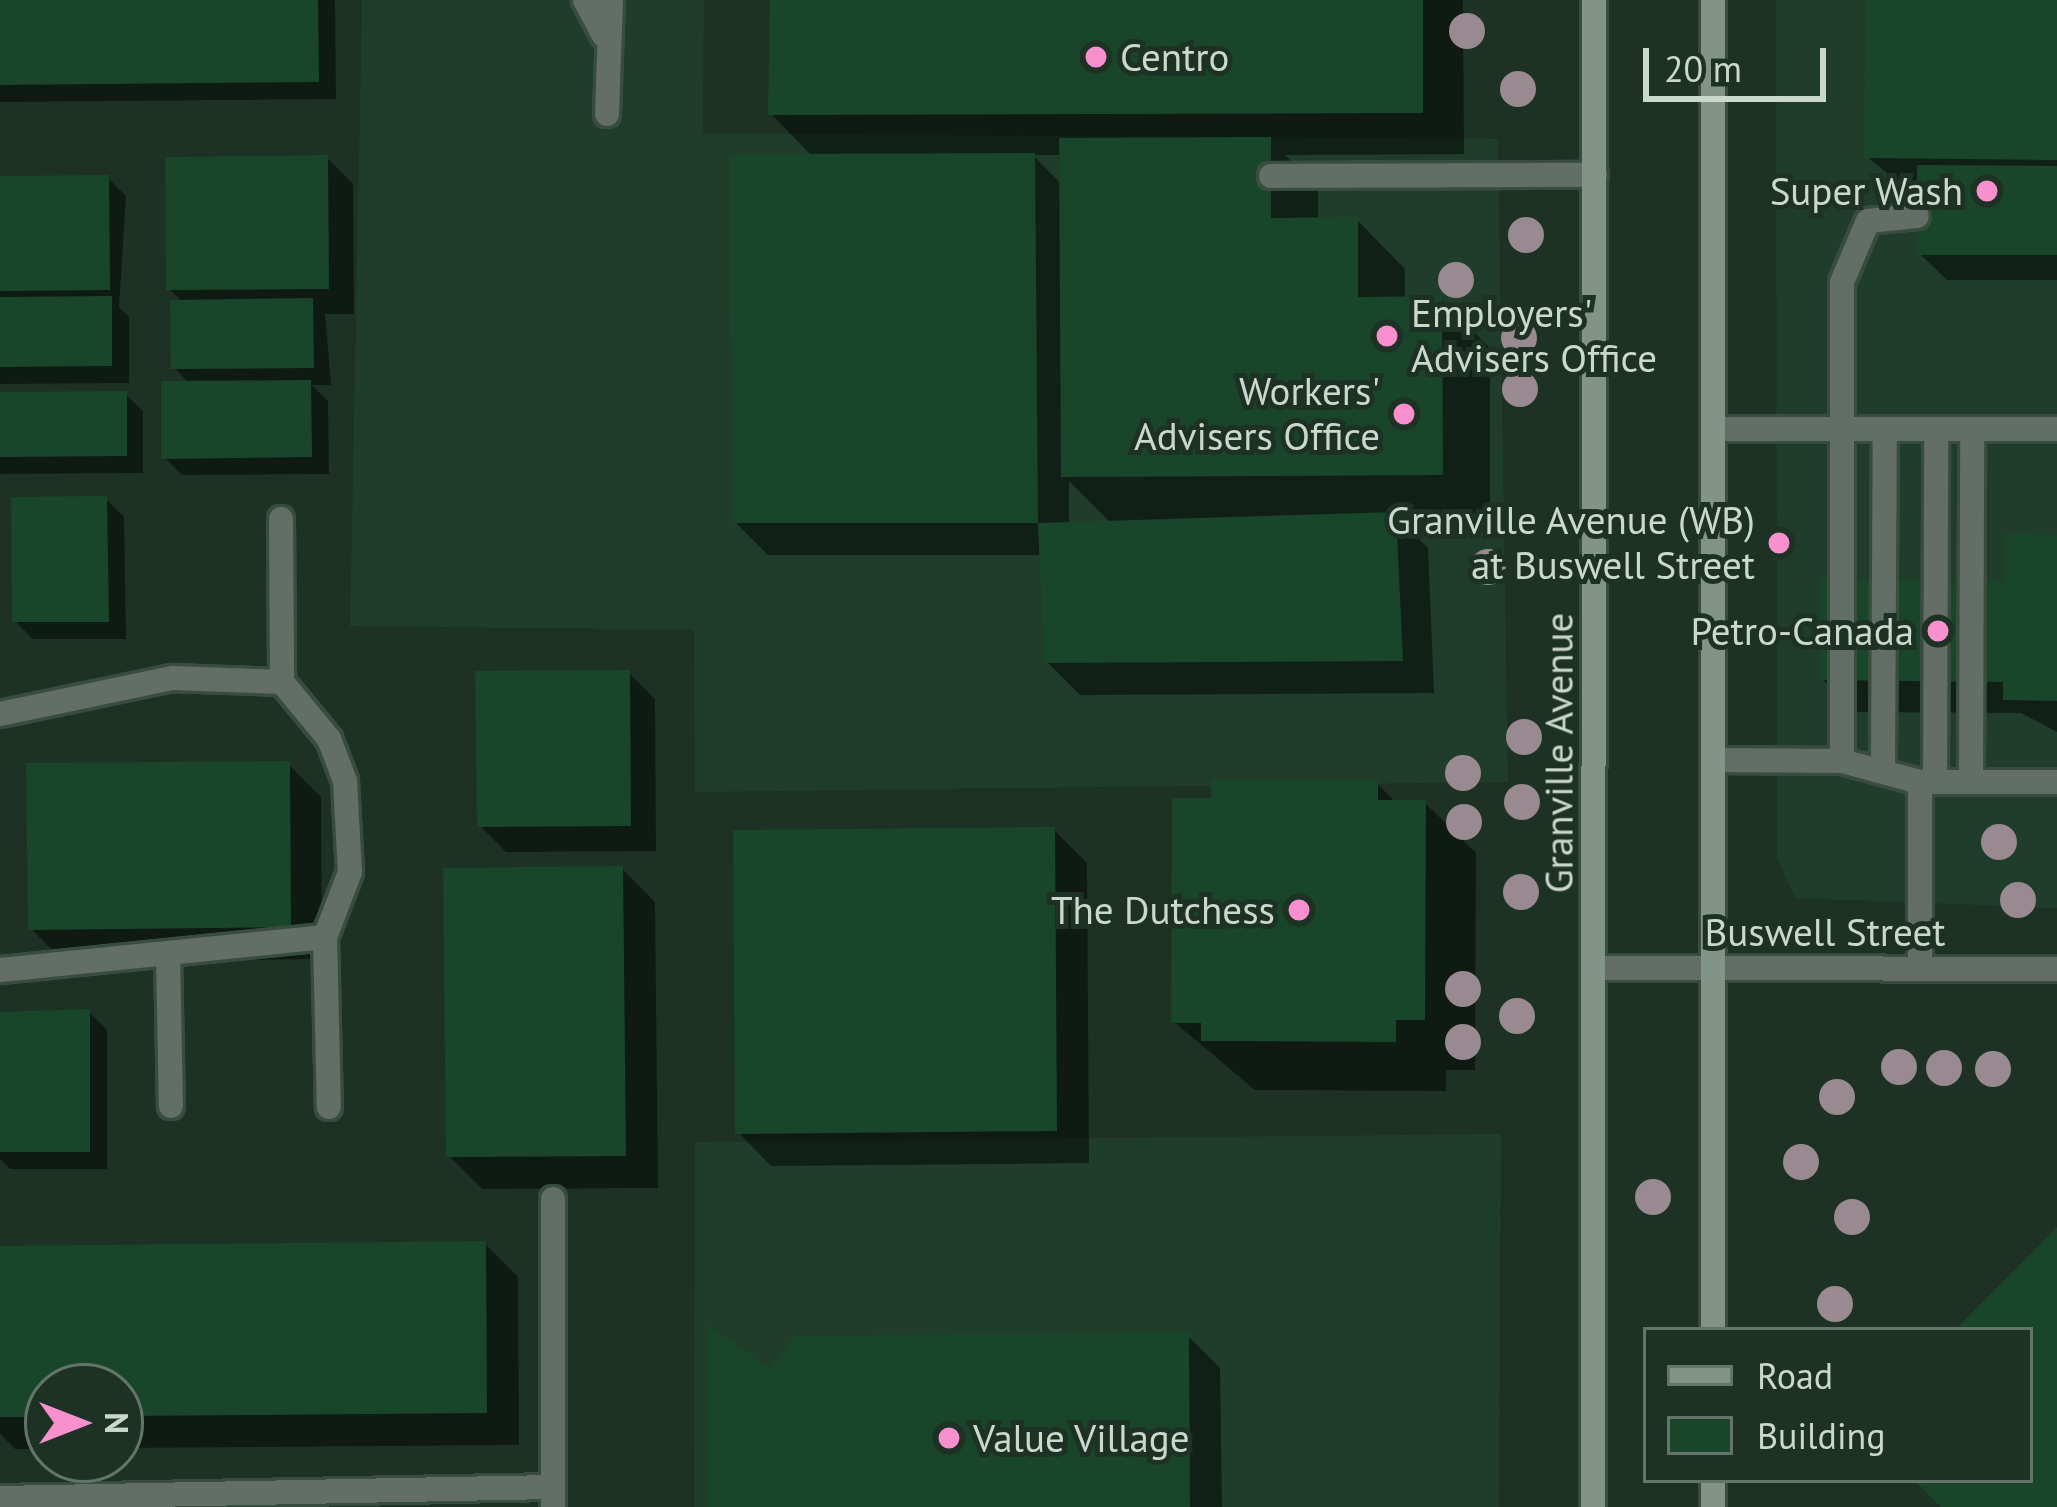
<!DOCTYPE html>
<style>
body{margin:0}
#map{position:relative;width:2057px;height:1507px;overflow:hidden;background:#1d3224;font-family:"PT Sans",sans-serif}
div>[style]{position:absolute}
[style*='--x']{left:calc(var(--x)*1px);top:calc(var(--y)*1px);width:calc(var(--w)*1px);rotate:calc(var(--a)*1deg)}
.built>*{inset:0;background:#203c2a}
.shadow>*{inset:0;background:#0007}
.building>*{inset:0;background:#19462b}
.roads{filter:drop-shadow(3px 0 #394d3f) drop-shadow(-3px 0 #394d3f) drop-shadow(0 3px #394d3f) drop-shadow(0 -3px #394d3f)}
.service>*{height:24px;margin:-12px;padding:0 12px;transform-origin:12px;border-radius:12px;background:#636e66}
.minor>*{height:24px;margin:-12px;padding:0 12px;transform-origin:12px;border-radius:12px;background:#636e66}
.secondary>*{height:24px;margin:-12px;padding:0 12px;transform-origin:12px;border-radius:12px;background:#829387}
.trees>*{width:36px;height:36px;margin:-18px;border-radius:50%;background:#988a90}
.dots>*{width:33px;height:33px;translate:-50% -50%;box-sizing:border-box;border:6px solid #1d3224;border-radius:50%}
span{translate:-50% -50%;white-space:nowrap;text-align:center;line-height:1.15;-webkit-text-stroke:10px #1d3224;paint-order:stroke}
.poi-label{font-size:39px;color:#cbd8ce}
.left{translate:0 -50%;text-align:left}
.right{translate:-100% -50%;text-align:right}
.street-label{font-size:39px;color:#cbd8ce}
.legend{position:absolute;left:1643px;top:1327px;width:390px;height:156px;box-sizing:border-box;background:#1d3224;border:3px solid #637468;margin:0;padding:15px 21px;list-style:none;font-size:36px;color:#cbd8ce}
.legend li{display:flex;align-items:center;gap:24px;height:60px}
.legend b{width:60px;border:3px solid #637468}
.north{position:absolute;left:24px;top:1363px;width:120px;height:120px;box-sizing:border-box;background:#1d3224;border:3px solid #637468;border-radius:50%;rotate:90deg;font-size:33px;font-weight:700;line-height:48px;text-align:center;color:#cbd8ce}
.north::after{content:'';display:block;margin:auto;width:42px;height:54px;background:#f790cd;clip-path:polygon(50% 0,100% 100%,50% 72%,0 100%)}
.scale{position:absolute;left:1643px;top:48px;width:183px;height:54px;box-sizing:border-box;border:6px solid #cbd8ce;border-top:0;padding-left:15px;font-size:36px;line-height:42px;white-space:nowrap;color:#cbd8ce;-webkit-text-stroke:9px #1d3224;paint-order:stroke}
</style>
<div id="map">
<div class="built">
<div style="clip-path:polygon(362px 0,704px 0,703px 133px,1498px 139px,1508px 782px,695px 792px,694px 630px,350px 626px)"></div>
<div style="clip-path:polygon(1776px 0,2057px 0,2057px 908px,1795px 898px,1777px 858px)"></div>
<div style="clip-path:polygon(1501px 1134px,1499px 1507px,694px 1507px,695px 1142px)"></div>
</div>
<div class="shadow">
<div style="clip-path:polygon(0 0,335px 0,336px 99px,0 102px)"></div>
<div style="clip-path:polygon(evenodd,773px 0,1463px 0,1464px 154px,1285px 155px,1318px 188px,1318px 221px,1357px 220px,1405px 269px,1405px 300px,1441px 299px,1490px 348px,1490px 522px,1403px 523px,1428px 548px,1434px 693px,1080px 695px,1047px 662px,1042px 555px,768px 555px,735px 522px,813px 157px,771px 114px,773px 0,1033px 155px,1062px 155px,1062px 185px,1033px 155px,773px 0,1069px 481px,1112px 524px,1069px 525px,1069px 481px)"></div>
<div style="clip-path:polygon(1869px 0,2057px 0,2057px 280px,1947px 280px,1920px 254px,1920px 199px,1867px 157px)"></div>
<div style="clip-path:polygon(327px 158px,353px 184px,354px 314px,325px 314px,331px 385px,312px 385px,328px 401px,329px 474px,182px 475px,164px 457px,190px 384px,174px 368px,183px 302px,169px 289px)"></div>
<div style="clip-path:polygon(108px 178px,126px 196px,119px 307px,129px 317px,129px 383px,0 384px,0 179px)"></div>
<div style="clip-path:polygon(125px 394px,143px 411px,143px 473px,0 474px,0 395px)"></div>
<div style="clip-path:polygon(106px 499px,124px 517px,126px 639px,33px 639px,15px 621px)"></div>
<div style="clip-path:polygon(2057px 538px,2057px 732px,2021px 713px,1855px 712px,1822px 679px,2008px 585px)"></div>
<div style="clip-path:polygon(629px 673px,655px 699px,656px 851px,506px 852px,480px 826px)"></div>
<div style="clip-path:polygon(288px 764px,321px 797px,322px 959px,64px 962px,31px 929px)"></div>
<div style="clip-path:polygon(1377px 783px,1396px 803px,1425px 803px,1476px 853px,1475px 1070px,1446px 1070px,1446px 1091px,1255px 1090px,1174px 1022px,1214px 801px)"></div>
<div style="clip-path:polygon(1054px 830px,1087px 863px,1089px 1163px,771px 1166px,738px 1132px)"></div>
<div style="clip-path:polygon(622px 869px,655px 902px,658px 1188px,482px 1189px,449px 1156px)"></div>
<div style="clip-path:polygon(89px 1012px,107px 1030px,107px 1169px,10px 1169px,0 1159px,0 1015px)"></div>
<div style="clip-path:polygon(485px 1244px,518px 1277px,519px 1445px,120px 1448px,120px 1387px,48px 1387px,48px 1449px,15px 1449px,0 1434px,0 1249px)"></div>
<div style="clip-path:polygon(1187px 1335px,1220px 1368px,1222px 1507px,711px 1507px,771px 1373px)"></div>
</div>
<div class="building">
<div style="clip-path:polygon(0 0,318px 0,319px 82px,0 85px)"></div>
<div style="clip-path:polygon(770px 0,1423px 0,1423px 113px,768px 115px)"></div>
<div style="clip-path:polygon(1866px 0,2057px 0,2057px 160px,1864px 158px)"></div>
<div style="clip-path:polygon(1271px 137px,1271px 218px,1358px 217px,1358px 297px,1442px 296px,1443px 475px,1061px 477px,1059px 138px)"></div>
<div style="clip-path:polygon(1035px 153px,1038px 523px,732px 523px,729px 154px)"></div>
<div style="clip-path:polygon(328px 155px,329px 289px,166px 290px,165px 157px)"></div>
<div style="clip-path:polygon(1917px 165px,2057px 166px,2057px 255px,1917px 255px)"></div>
<div style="clip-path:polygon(109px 175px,110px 290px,0 291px,0 176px)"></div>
<div style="clip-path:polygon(112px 296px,112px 366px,0 367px,0 297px)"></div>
<div style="clip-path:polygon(313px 298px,314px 368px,171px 369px,170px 300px)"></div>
<div style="clip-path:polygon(311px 380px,312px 457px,161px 459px,161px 381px)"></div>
<div style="clip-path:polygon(127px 391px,127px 456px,0 457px,0 392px)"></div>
<div style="clip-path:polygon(107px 496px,109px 622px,12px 622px,11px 497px)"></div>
<div style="clip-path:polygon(1396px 512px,1403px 661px,1044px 663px,1038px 523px)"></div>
<div style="clip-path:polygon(2005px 534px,2057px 535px,2057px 701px,2003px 700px,2003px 682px,1819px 680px,1820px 580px,2005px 582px)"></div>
<div style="clip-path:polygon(630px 670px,631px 826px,477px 827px,475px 671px)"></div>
<div style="clip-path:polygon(290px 761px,291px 927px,28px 930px,26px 763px)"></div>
<div style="clip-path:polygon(1211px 780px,1378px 780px,1378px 800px,1426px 800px,1425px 1020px,1396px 1020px,1396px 1042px,1201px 1041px,1201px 1023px,1171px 1023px,1172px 798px,1211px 798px)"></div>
<div style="clip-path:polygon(1055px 827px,1057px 1131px,735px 1134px,733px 830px)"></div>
<div style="clip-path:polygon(623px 866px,626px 1156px,446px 1157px,443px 868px)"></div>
<div style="clip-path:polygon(90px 1009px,90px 1152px,0 1152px,0 1012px)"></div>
<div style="clip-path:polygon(2057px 1227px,2057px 1507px,1941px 1507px,1914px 1480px,2030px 1480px,2030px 1330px,1955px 1330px)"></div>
<div style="clip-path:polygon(486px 1241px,487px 1413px,120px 1416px,120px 1387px,48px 1387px,48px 1417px,0 1417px,0 1246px)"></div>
<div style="clip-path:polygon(707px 1324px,771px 1369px,794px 1336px,1189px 1332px,1190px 1507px,708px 1507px)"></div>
</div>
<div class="roads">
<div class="service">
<div style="--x:585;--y:0;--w:40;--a:62"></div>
<div style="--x:607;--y:114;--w:114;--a:-88"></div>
<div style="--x:1271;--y:176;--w:324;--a:-0.2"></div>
<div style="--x:1715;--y:429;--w:342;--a:0"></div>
<div style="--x:281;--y:519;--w:163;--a:89.6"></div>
<div style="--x:0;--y:714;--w:177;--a:-11.8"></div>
<div style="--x:173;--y:678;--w:109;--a:2.1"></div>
<div style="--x:282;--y:682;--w:74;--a:50.5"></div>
<div style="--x:329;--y:739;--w:45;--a:69.1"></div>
<div style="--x:345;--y:781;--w:91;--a:86.9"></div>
<div style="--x:350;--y:872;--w:70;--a:111"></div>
<div style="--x:325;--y:937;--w:327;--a:174.2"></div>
<div style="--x:1714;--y:760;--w:128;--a:0.4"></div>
<div style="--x:1842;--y:761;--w:81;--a:15.1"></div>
<div style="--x:1842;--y:761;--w:479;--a:-90"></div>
<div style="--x:1842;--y:282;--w:66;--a:-66.9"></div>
<div style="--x:1868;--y:221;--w:49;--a:-5.8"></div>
<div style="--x:1883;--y:770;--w:341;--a:-89.7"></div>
<div style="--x:1935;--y:782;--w:353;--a:-89.8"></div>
<div style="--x:1971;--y:782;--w:353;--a:-89.8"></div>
<div style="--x:325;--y:937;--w:170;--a:88.7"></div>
<div style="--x:168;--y:953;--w:153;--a:88.9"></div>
<div style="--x:1920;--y:967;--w:185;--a:-90"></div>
<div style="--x:1920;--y:782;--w:137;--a:0"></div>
<div style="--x:553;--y:1199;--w:308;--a:90"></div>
<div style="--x:0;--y:1498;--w:553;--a:-1.14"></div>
</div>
<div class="minor">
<div style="--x:1593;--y:968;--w:464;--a:0.1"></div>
</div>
<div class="secondary">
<div style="--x:1713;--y:1330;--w:1330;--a:-90"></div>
<div style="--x:1593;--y:1507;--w:1507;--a:-89.96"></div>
<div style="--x:1713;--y:1507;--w:27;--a:-90"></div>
</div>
</div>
<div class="trees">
<div style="left:1467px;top:31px"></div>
<div style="left:1518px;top:89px"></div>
<div style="left:1526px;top:235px"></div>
<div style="left:1456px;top:280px"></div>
<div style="left:1519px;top:338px"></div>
<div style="left:1520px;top:389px"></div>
<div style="left:1488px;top:567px"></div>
<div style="left:1524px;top:737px"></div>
<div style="left:1463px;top:773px"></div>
<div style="left:1522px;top:802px"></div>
<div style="left:1464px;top:822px"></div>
<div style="left:1999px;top:842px"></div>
<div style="left:1521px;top:892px"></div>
<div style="left:2018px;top:900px"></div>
<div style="left:1463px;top:989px"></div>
<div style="left:1517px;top:1016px"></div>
<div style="left:1463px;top:1042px"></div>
<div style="left:1899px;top:1067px"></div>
<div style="left:1944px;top:1068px"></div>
<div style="left:1993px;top:1069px"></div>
<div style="left:1837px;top:1097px"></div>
<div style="left:1801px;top:1162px"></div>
<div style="left:1653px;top:1197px"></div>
<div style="left:1852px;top:1217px"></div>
<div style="left:1835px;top:1304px"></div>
</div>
<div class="dots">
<div style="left:1096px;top:57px;background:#f790cd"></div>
<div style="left:1987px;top:191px;background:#f790cd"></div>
<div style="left:1387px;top:336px;background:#f790cd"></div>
<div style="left:1404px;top:414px;background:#f790cd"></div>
<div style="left:1779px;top:543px;background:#f790cd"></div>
<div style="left:1938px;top:631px;background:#f790cd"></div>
<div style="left:1299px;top:910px;background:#f790cd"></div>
<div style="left:949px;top:1438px;background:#f790cd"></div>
</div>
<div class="poi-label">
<span class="left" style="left:1120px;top:57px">Centro</span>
<span class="right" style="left:1963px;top:191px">Super Wash</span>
<span class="left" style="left:1411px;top:336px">Employers'<br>Advisers Office</span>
<span class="right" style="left:1380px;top:414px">Workers'<br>Advisers Office</span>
<span class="right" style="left:1755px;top:543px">Granville Avenue (WB)<br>at Buswell Street</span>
<span class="right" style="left:1914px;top:631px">Petro-Canada</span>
<span class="right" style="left:1275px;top:910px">The Dutchess</span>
<span class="left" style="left:973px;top:1438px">Value Village</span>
</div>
<div class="street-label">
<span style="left:1559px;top:753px;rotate:-90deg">Granville Avenue</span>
<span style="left:1825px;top:932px">Buswell Street</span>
</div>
<ul class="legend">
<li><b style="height:15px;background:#829387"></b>Road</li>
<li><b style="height:33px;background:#19462b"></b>Building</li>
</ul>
<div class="north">N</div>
<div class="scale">20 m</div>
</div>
